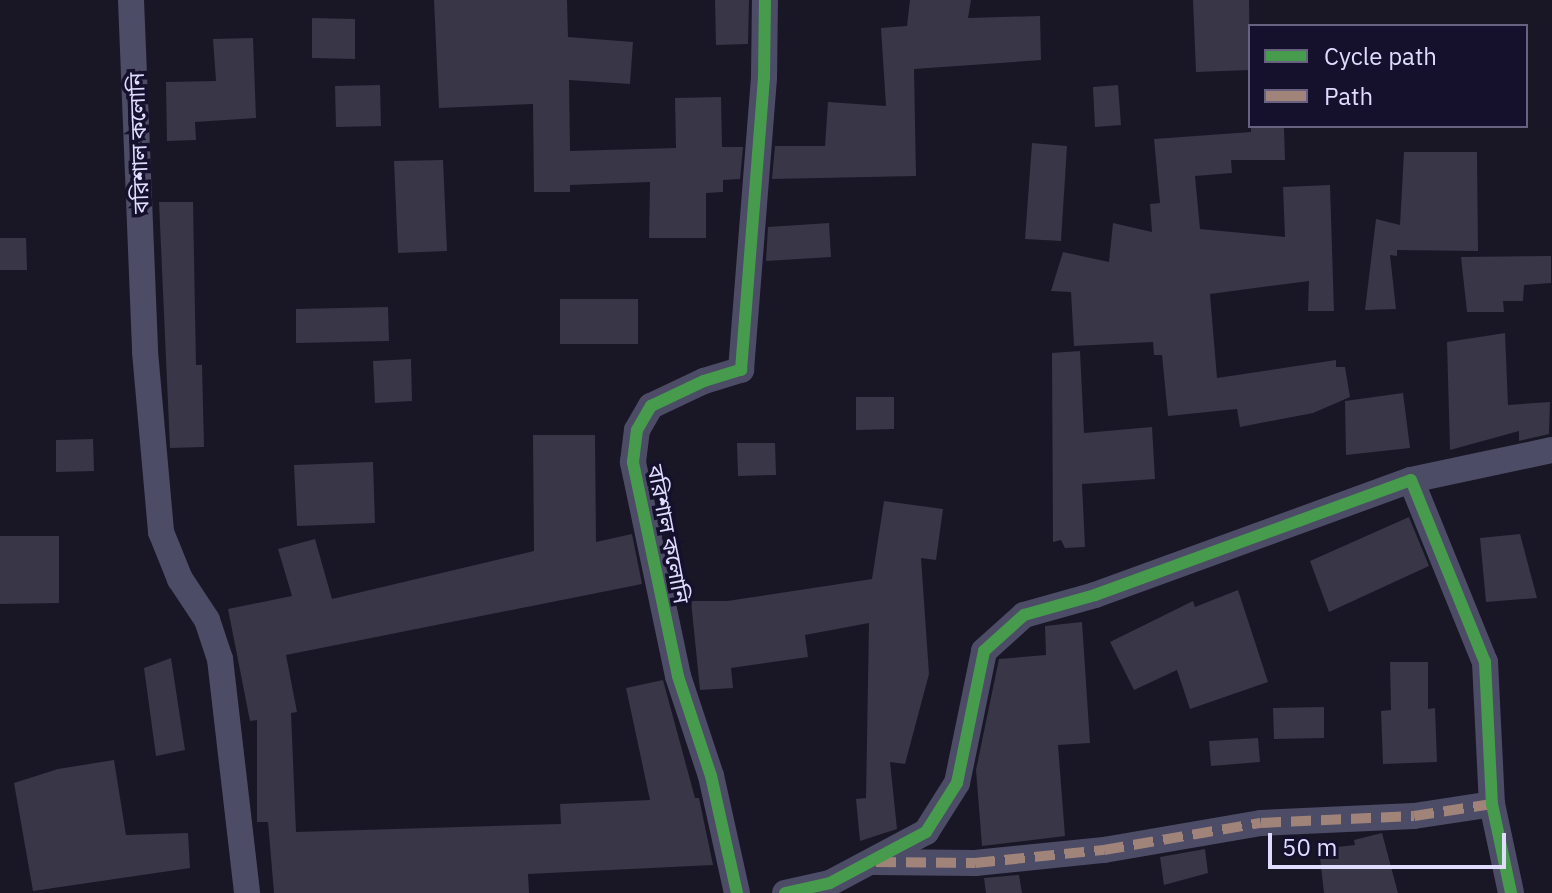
<!DOCTYPE html>
<meta charset="utf-8">
<style>
body{margin:0}
#map{position:relative;width:1552px;height:893px;overflow:hidden;background:#191726;font-family:"IBM Plex Sans","Noto Sans Bengali",sans-serif}
div>[style]{position:absolute}
[style*='--x']{left:calc(var(--x)*1px);top:calc(var(--y)*1px);width:calc(var(--w)*1px);rotate:calc(var(--a)*1deg)}
.building>*{inset:0;background:#383647}
.street>*{height:26px;margin:-13px;padding:0 13px;transform-origin:13px;border-radius:13px;background:#4d4c67}
.quiet>*{height:10px;margin-top:-5px;transform-origin:0;background:repeating-linear-gradient(90deg,#a18479 0 20px,transparent 0 30px)}
.cycleway>*{height:12px;margin:-6px;padding:0 6px;transform-origin:6px;border-radius:6px;background:#469c4c}
span{translate:-50% -50%;white-space:nowrap;text-align:center;line-height:1.15;-webkit-text-stroke:7px #15112c;paint-order:stroke}
.street-label{font-size:22px;color:#dfdcff}
.legend{position:absolute;left:1248px;top:24px;width:280px;height:104px;box-sizing:border-box;background:#15112c;border:2px solid #666280;margin:0;padding:10px 14px;list-style:none;font-size:24px;color:#dfdcff}
.legend li{display:flex;align-items:center;gap:16px;height:40px}
.legend b{width:40px;border:2px solid #666280}
.scale{position:absolute;left:1268px;top:833px;width:238px;height:36px;box-sizing:border-box;border:4px solid #dfdcff;border-top:0;padding-left:10px;font-size:24px;line-height:28px;white-space:nowrap;color:#dfdcff;-webkit-text-stroke:6px #15112c;paint-order:stroke}
</style>
<div id="map">
<div class="building">
<div style="clip-path:polygon(434px 0,567px 0,568px 37px,633px 42px,630px 84px,569px 80px,570px 151px,676px 148px,675px 98px,721px 97px,722px 147px,743px 147px,740px 179px,723px 180px,723px 192px,706px 193px,706px 238px,649px 238px,650px 182px,570px 185px,570px 192px,534px 192px,533px 104px,439px 108px)"></div>
<div style="clip-path:polygon(715px 0,749px 0,748px 44px,716px 45px)"></div>
<div style="clip-path:polygon(910px 0,971px 0,968px 18px,1040px 16px,1041px 60px,914px 69px,916px 176px,772px 179px,775px 146px,825px 146px,828px 102px,886px 106px,881px 28px,907px 26px)"></div>
<div style="clip-path:polygon(1193px 0,1249px 0,1250px 70px,1196px 72px)"></div>
<div style="clip-path:polygon(312px 18px,355px 19px,355px 59px,312px 58px)"></div>
<div style="clip-path:polygon(253px 38px,256px 118px,195px 122px,196px 140px,167px 141px,166px 82px,216px 81px,213px 39px)"></div>
<div style="clip-path:polygon(380px 85px,381px 126px,336px 127px,335px 86px)"></div>
<div style="clip-path:polygon(1118px 85px,1121px 125px,1095px 127px,1093px 87px)"></div>
<div style="clip-path:polygon(1251px 128px,1284px 128px,1285px 160px,1231px 160px,1232px 173px,1195px 176px,1200px 229px,1285px 237px,1283px 187px,1330px 185px,1334px 311px,1308px 311px,1309px 281px,1210px 294px,1217px 378px,1336px 360px,1336px 367px,1345px 367px,1350px 397px,1313px 413px,1240px 427px,1237px 409px,1168px 416px,1162px 355px,1154px 355px,1153px 342px,1074px 346px,1071px 292px,1051px 291px,1063px 252px,1109px 262px,1113px 223px,1152px 232px,1150px 204px,1160px 203px,1154px 139px,1251px 132px)"></div>
<div style="clip-path:polygon(1032px 143px,1067px 146px,1061px 241px,1025px 239px)"></div>
<div style="clip-path:polygon(1404px 152px,1477px 152px,1478px 251px,1397px 250px,1397px 256px,1390px 255px,1396px 309px,1365px 310px,1376px 219px,1400px 225px)"></div>
<div style="clip-path:polygon(443px 160px,447px 251px,398px 253px,394px 161px)"></div>
<div style="clip-path:polygon(159px 202px,193px 202px,196px 365px,202px 365px,204px 447px,170px 448px)"></div>
<div style="clip-path:polygon(829px 223px,831px 257px,766px 261px,768px 227px)"></div>
<div style="clip-path:polygon(0 238px,26px 238px,27px 270px,0 270px)"></div>
<div style="clip-path:polygon(1551px 256px,1551px 283px,1524px 285px,1523px 301px,1503px 301px,1504px 312px,1467px 312px,1461px 257px)"></div>
<div style="clip-path:polygon(560px 299px,638px 299px,638px 344px,560px 344px)"></div>
<div style="clip-path:polygon(388px 307px,389px 341px,296px 343px,296px 309px)"></div>
<div style="clip-path:polygon(1505px 333px,1508px 405px,1550px 402px,1549px 434px,1519px 441px,1519px 431px,1450px 450px,1447px 342px)"></div>
<div style="clip-path:polygon(1080px 351px,1084px 433px,1152px 427px,1155px 479px,1082px 484px,1085px 547px,1065px 548px,1061px 540px,1053px 542px,1052px 353px)"></div>
<div style="clip-path:polygon(411px 359px,412px 401px,375px 403px,373px 361px)"></div>
<div style="clip-path:polygon(1403px 393px,1410px 448px,1346px 455px,1345px 401px)"></div>
<div style="clip-path:polygon(856px 397px,894px 397px,894px 429px,856px 430px)"></div>
<div style="clip-path:polygon(533px 435px,595px 435px,596px 542px,632px 534px,642px 584px,286px 655px,297px 712px,291px 713px,296px 832px,561px 824px,560px 804px,650px 800px,626px 688px,663px 680px,695px 798px,699px 798px,713px 865px,528px 874px,529px 893px,274px 893px,268px 822px,257px 822px,257px 720px,250px 721px,228px 609px,292px 596px,278px 549px,315px 539px,332px 599px,534px 551px)"></div>
<div style="clip-path:polygon(93px 439px,94px 471px,56px 472px,56px 440px)"></div>
<div style="clip-path:polygon(737px 443px,775px 443px,776px 475px,738px 476px)"></div>
<div style="clip-path:polygon(373px 462px,375px 523px,297px 526px,294px 465px)"></div>
<div style="clip-path:polygon(884px 501px,943px 509px,936px 560px,921px 558px,929px 674px,905px 764px,890px 762px,897px 829px,860px 841px,856px 799px,866px 798px,869px 623px,805px 635px,808px 657px,731px 668px,733px 688px,700px 690px,691px 601px,727px 601px,872px 579px)"></div>
<div style="clip-path:polygon(1409px 517px,1429px 566px,1329px 612px,1310px 561px)"></div>
<div style="clip-path:polygon(1520px 534px,1537px 598px,1486px 602px,1480px 538px)"></div>
<div style="clip-path:polygon(0 536px,59px 536px,59px 603px,0 604px)"></div>
<div style="clip-path:polygon(1238px 590px,1268px 682px,1190px 709px,1177px 670px,1134px 690px,1110px 642px,1193px 601px,1195px 607px)"></div>
<div style="clip-path:polygon(1082px 622px,1090px 743px,1058px 745px,1065px 836px,982px 846px,976px 770px,999px 659px,1046px 655px,1045px 626px)"></div>
<div style="clip-path:polygon(171px 658px,185px 750px,156px 756px,144px 668px)"></div>
<div style="clip-path:polygon(1390px 662px,1428px 662px,1428px 709px,1435px 708px,1437px 762px,1383px 764px,1381px 711px,1391px 710px)"></div>
<div style="clip-path:polygon(1324px 707px,1324px 738px,1274px 739px,1273px 708px)"></div>
<div style="clip-path:polygon(1258px 738px,1260px 762px,1211px 766px,1209px 741px)"></div>
<div style="clip-path:polygon(114px 760px,126px 835px,188px 833px,190px 868px,33px 891px,14px 783px,58px 769px)"></div>
<div style="clip-path:polygon(1382px 833px,1398px 893px,1324px 893px,1319px 849px,1355px 845px,1354px 840px)"></div>
<div style="clip-path:polygon(1205px 849px,1208px 873px,1164px 885px,1160px 857px)"></div>
<div style="clip-path:polygon(1019px 875px,1022px 893px,986px 893px,984px 878px)"></div>
</div>
<div class="street">
<div style="--x:131;--y:0;--w:352;--a:87.7"></div>
<div style="--x:145;--y:352;--w:181;--a:84.9"></div>
<div style="--x:161;--y:532;--w:51;--a:68"></div>
<div style="--x:180;--y:579;--w:49;--a:56.6"></div>
<div style="--x:207;--y:620;--w:41;--a:71.6"></div>
<div style="--x:220;--y:659;--w:236;--a:83.4"></div>
<div style="--x:1411;--y:480;--w:144;--a:-12"></div>
<div style="--x:876;--y:862;--w:99;--a:0.6"></div>
<div style="--x:975;--y:863;--w:130;--a:-5.8"></div>
<div style="--x:1104;--y:850;--w:159;--a:-9.8"></div>
<div style="--x:1261;--y:823;--w:153;--a:-2.6"></div>
<div style="--x:1414;--y:816;--w:79;--a:-8.7"></div>
<div style="--x:737;--y:893;--w:120;--a:-102.5"></div>
<div style="--x:711;--y:776;--w:105;--a:-108.3"></div>
<div style="--x:678;--y:676;--w:219;--a:-101.9"></div>
<div style="--x:633;--y:462;--w:32;--a:-83"></div>
<div style="--x:637;--y:430;--w:28;--a:-60"></div>
<div style="--x:651;--y:406;--w:59;--a:-25.3"></div>
<div style="--x:704;--y:381;--w:39;--a:-17"></div>
<div style="--x:741;--y:370;--w:293;--a:-85.5"></div>
<div style="--x:764;--y:78;--w:78;--a:-89.3"></div>
<div style="--x:785;--y:893;--w:46;--a:-12.5"></div>
<div style="--x:830;--y:883;--w:109;--a:-28"></div>
<div style="--x:926;--y:832;--w:58;--a:-57.7"></div>
<div style="--x:957;--y:783;--w:135;--a:-78.4"></div>
<div style="--x:984;--y:651;--w:54;--a:-42"></div>
<div style="--x:1024;--y:615;--w:74;--a:-15.7"></div>
<div style="--x:1095;--y:595;--w:336;--a:-20"></div>
<div style="--x:1411;--y:480;--w:196;--a:67.9"></div>
<div style="--x:1485;--y:662;--w:142;--a:87.2"></div>
<div style="--x:1492;--y:804;--w:91;--a:77.9"></div>
</div>
<div class="quiet">
<div style="--x:876;--y:862;--w:99;--a:0.6"></div>
<div style="--x:975;--y:863;--w:130;--a:-5.8"></div>
<div style="--x:1104;--y:850;--w:159;--a:-9.8"></div>
<div style="--x:1261;--y:823;--w:153;--a:-2.6"></div>
<div style="--x:1414;--y:816;--w:79;--a:-8.7"></div>
</div>
<div class="cycleway">
<div style="--x:737;--y:893;--w:120;--a:-102.5"></div>
<div style="--x:711;--y:776;--w:105;--a:-108.3"></div>
<div style="--x:678;--y:676;--w:219;--a:-101.9"></div>
<div style="--x:633;--y:462;--w:32;--a:-83"></div>
<div style="--x:637;--y:430;--w:28;--a:-60"></div>
<div style="--x:651;--y:406;--w:59;--a:-25.3"></div>
<div style="--x:704;--y:381;--w:39;--a:-17"></div>
<div style="--x:741;--y:370;--w:293;--a:-85.5"></div>
<div style="--x:764;--y:78;--w:78;--a:-89.3"></div>
<div style="--x:785;--y:893;--w:46;--a:-12.5"></div>
<div style="--x:830;--y:883;--w:109;--a:-28"></div>
<div style="--x:926;--y:832;--w:58;--a:-57.7"></div>
<div style="--x:957;--y:783;--w:135;--a:-78.4"></div>
<div style="--x:984;--y:651;--w:54;--a:-42"></div>
<div style="--x:1024;--y:615;--w:74;--a:-15.7"></div>
<div style="--x:1095;--y:595;--w:336;--a:-20"></div>
<div style="--x:1411;--y:480;--w:196;--a:67.9"></div>
<div style="--x:1485;--y:662;--w:142;--a:87.2"></div>
<div style="--x:1492;--y:804;--w:91;--a:77.9"></div>
</div>
<div class="street-label">
<span style="left:138px;top:143px;rotate:-92deg">বরিশাল কলোনি</span>
<span style="left:669px;top:534px;rotate:79deg">বরিশাল কলোনি</span>
</div>
<ul class="legend">
<li><b style="height:10px;background:#469c4c"></b>Cycle path</li>
<li><b style="height:10px;background:#a18479"></b>Path</li>
</ul>
<div class="scale">50 m</div>
</div>
